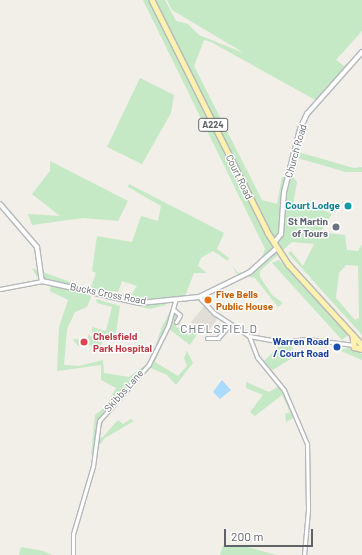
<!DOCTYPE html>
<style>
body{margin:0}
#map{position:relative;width:362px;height:555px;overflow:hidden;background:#f1efe8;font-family:Barlow,sans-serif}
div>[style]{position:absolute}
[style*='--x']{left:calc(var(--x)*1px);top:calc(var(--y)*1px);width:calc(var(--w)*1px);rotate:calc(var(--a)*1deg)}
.education>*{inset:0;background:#e1ded6}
.green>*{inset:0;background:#c5e8c5}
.water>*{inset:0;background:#aadaff}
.roads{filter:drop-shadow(1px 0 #b5b8bc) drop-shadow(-1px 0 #b5b8bc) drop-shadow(0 1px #b5b8bc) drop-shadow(0 -1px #b5b8bc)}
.street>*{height:3px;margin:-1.5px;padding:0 1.5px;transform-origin:1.5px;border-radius:1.5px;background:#fff}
.secondary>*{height:4px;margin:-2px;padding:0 2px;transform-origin:2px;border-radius:2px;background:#fff}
.primary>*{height:4.5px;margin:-2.25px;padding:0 2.25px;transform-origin:2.25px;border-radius:2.25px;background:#fff2af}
.dots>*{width:11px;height:11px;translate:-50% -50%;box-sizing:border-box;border:2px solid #fff;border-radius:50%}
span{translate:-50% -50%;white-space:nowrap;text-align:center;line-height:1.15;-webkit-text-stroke:3px #fff;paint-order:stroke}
.shield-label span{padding:1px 3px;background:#fff;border:1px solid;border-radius:3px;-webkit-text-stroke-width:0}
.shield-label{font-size:9px;color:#5f6368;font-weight:700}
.street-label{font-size:10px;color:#5f6368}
.culture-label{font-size:10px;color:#0d838f;font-weight:700}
.right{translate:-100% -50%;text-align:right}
.worship-label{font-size:10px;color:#5b616d;font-weight:700}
.food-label{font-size:10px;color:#c56008;font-weight:700}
.left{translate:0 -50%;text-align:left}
.health-label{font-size:10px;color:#be3a42;font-weight:700}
.transit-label{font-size:10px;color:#164399;font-weight:700}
.quarter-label{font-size:12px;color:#70757a;letter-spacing:1px}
.scale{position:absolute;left:224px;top:529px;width:89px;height:18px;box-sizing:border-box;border:2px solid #5f6368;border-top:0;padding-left:5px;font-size:12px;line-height:14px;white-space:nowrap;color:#5f6368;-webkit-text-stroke:3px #fff;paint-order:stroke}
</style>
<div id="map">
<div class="education">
<div style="clip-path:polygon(204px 306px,218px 318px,206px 335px,191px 322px)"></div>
</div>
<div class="green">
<div style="clip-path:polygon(evenodd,143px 0,165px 0,176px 21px,188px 24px,199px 35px,244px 53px,172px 10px,167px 0,362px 0,362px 31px,336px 60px,344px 66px,357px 55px,319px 102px,211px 42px,204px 40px,194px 66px,262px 200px,277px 204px,282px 177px,294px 178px,297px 182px,293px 204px,313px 205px,332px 214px,320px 232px,345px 235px,347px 250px,358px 251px,362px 244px,362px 335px,288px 253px,291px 251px,303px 266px,314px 244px,292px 242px,260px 271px,260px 277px,272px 295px,283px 303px,278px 307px,255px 278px,237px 274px,231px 264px,238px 273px,245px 272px,261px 259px,265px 249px,143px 0,346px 265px,358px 266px,359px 318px,355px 320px,336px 298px,339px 273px,346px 265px)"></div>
<div style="clip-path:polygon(140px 78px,174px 95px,171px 113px,142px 164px,107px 147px)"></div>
<div style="clip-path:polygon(302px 118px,305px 120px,298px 152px,354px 168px,362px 167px,362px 172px,346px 172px,294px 157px,289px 159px)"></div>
<div style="clip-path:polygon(50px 161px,128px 201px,118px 221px,83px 218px,32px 225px,28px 214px,60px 216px,32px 194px,50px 171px)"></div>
<div style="clip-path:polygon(129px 184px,224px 233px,217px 249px,229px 258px,228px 261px,213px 251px,201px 258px,198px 266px,207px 273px,194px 273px,185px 296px,162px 300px,166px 305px,150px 309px,117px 301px,120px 294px,131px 295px,137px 286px,122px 281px,118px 292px,113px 291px,116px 296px,90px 290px,96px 273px,92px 271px,97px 236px,132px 242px,141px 216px,158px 221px,161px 206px,128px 187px)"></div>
<div style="clip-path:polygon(279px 260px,349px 334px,342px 340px,272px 263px)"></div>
<div style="clip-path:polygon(32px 268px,84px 287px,91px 297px,87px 307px,75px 312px,67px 329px,64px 365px,79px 366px,103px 360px,104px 373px,129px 377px,151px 361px,161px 329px,170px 311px,176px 312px,176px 327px,186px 330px,188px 336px,196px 327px,200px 330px,190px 345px,169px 329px,155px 362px,178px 376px,187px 366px,184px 358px,187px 351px,193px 363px,176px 385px,167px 375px,151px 368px,106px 412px,99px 436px,102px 438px,118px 420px,123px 424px,131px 419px,134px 421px,105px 438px,91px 455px,95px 415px,106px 406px,116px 388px,101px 380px,101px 365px,57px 371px,59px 327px,68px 300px,50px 291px,51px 284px,37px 277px)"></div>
<div style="clip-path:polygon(96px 299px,120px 306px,116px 333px,111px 339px,104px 338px,101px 345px,78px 346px,73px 339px,87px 340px,89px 334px,92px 337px,92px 327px,106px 331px,112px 307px,97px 303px)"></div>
<div style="clip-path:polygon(281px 344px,292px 344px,294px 357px,271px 371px,263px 362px)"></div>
<div style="clip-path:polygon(349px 348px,362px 354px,362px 360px,339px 350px)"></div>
<div style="clip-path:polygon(246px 382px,269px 392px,279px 386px,295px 417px,286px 422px,285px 414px,290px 412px,282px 395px,255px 416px,250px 412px,263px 395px,246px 388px)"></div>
<div style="clip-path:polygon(223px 545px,244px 546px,276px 555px,220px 555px)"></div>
<div style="clip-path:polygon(21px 547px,43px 551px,52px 555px,19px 555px)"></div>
</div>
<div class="water">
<div style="clip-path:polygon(222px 380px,231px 390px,220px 399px,213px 392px)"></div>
</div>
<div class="roads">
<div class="street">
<div style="--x:0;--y:289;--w:43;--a:-10.8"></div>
<div style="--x:199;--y:297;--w:22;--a:47"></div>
<div style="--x:214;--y:313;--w:42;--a:33.3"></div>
<div style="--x:249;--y:336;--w:34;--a:10"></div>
<div style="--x:282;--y:342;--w:25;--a:-7"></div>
<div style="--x:307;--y:339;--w:47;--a:7.3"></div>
<div style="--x:174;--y:310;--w:8;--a:40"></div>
<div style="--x:180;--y:315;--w:8;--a:120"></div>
<div style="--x:249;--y:336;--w:22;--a:69"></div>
<div style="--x:257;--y:357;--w:43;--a:50.7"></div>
<div style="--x:284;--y:390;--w:59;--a:66.9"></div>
<div style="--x:307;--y:444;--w:66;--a:89.1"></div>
<div style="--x:308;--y:510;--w:45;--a:95.1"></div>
<div style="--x:207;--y:338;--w:11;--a:0"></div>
<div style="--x:218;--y:338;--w:18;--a:-49"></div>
<div style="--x:73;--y:555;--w:21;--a:-90"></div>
<div style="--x:73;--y:534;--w:71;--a:-73.6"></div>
<div style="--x:93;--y:466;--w:45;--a:-82.4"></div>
<div style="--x:99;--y:421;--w:76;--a:-48.7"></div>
<div style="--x:149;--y:364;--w:42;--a:-63.4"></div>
<div style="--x:168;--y:326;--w:26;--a:-74"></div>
</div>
<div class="secondary">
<div style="--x:0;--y:204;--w:57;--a:49.3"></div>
<div style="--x:37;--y:247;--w:34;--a:82"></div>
<div style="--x:42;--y:281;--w:100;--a:12.7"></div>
<div style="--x:140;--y:303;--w:59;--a:-5.8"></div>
<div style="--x:199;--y:297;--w:57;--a:-26.1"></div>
<div style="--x:250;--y:272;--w:36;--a:-42"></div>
<div style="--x:274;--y:243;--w:11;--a:-52"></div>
<div style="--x:281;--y:234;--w:42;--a:-85.9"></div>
<div style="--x:284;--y:192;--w:65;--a:-75.7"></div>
<div style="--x:300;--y:129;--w:17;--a:-65"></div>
<div style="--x:307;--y:114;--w:83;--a:-48.4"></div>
</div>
<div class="primary">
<div style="--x:152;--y:0;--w:260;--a:63.5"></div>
<div style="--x:268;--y:233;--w:38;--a:57"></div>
<div style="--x:289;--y:265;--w:108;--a:47.6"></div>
<div style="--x:353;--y:335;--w:12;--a:85"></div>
<div style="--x:354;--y:347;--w:8;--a:14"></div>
</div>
</div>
<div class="dots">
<div style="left:348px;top:206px;background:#0f9aa8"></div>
<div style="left:336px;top:227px;background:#6b7280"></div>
<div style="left:208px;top:300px;background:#e8710a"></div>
<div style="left:84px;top:342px;background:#e0444e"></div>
<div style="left:337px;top:347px;background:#1a4fb4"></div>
</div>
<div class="shield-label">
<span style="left:213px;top:125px">A224</span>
</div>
<div class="street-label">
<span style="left:296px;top:151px;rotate:-74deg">Church Road</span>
<span style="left:239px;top:177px;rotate:64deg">Court Road</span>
<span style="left:108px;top:294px;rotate:11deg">Bucks Cross Road</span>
<span style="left:124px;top:391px;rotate:-48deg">Skibbs Lane</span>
</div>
<div class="culture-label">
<span class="right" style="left:340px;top:206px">Court Lodge</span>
</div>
<div class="worship-label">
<span class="right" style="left:328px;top:227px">St Martin<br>of Tours</span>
</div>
<div class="food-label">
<span class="left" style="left:216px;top:300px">Five Bells<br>Public House</span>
</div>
<div class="health-label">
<span class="left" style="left:93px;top:342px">Chelsfield<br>Park Hospital</span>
</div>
<div class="transit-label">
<span class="right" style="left:329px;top:347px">Warren Road<br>/ Court Road</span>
</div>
<div class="quarter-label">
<span style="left:219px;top:329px">CHELSFIELD</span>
</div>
<div class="scale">200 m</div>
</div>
